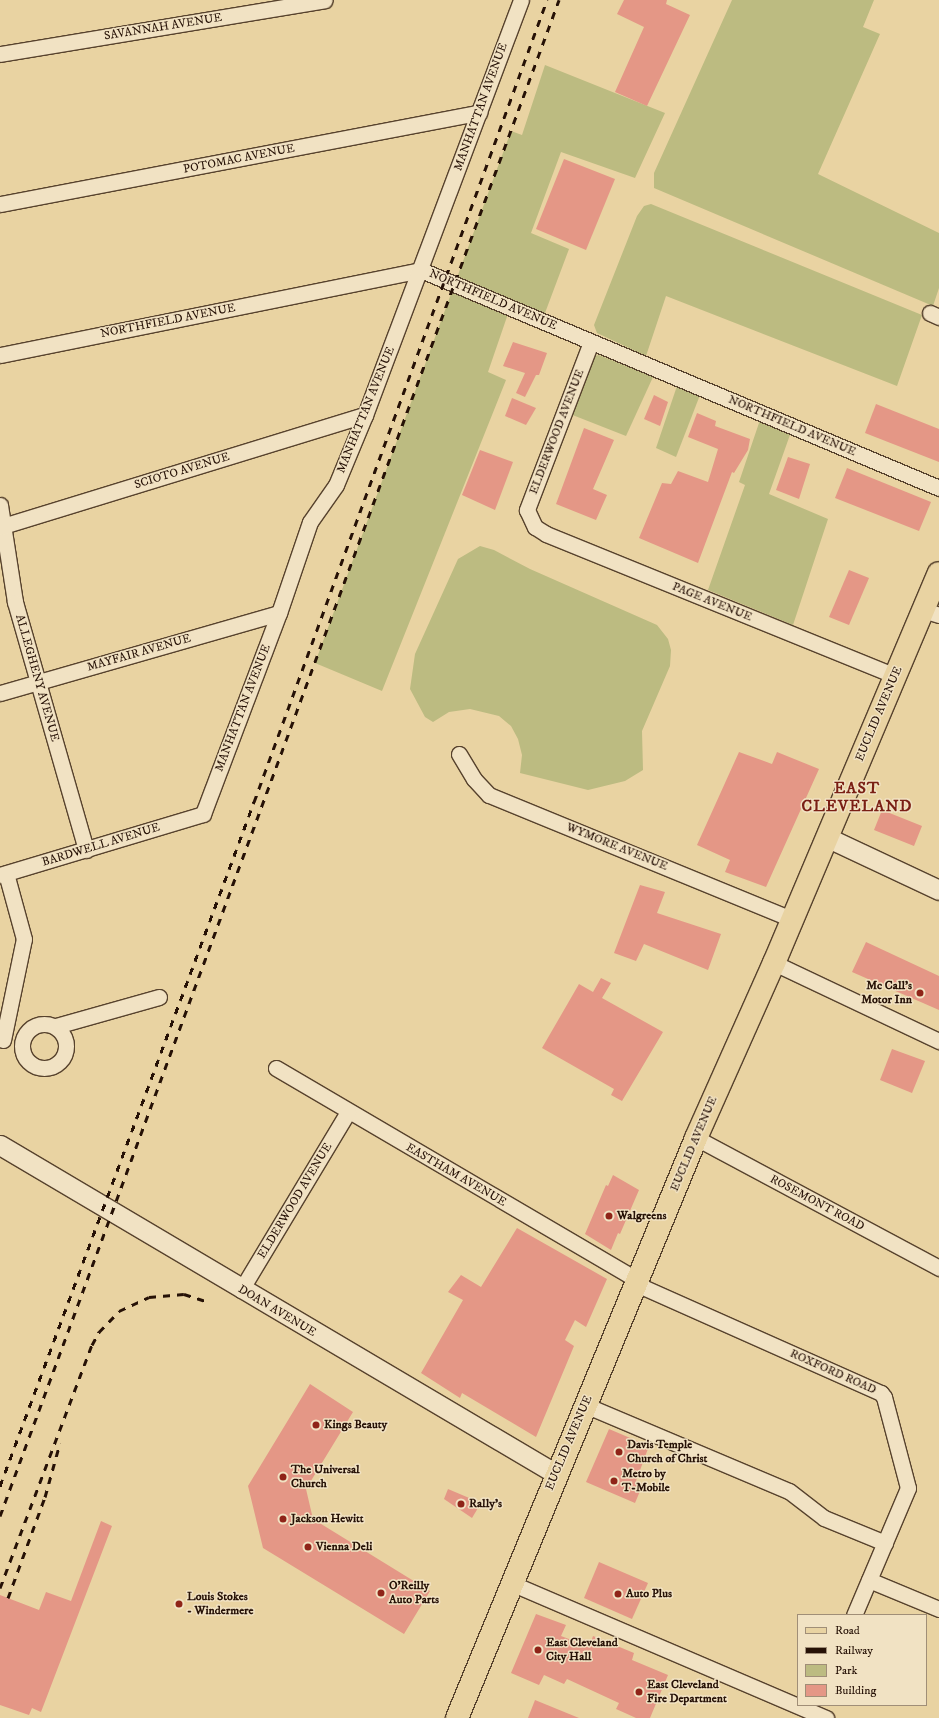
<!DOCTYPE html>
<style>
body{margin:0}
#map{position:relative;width:939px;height:1718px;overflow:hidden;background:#e9d3a2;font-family:"IM FELL DW Pica",serif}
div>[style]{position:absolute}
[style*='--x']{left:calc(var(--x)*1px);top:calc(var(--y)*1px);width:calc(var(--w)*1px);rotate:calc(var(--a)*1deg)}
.green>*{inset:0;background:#bcbb81}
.building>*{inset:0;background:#e49786}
.roads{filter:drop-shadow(1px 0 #57422d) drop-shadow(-1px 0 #57422d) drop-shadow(0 1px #57422d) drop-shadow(0 -1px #57422d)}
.minor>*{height:15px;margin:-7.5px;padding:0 7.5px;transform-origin:7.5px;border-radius:7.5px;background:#f1e2c3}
.minor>.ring{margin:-7.5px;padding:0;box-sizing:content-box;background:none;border:15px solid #f1e2c3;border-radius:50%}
.tertiary>*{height:19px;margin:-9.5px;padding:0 9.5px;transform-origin:9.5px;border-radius:9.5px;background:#f1e2c3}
.primary>*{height:22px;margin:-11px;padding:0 11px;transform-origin:11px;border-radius:11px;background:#e9d3a2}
.rail>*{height:3px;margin-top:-1.5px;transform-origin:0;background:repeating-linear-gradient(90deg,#261106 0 7px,transparent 0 14px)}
.dots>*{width:11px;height:11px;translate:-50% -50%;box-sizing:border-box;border:2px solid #f1e2c3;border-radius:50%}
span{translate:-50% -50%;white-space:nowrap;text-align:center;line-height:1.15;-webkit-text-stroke:3px #f1e2c3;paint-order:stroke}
.street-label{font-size:12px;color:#261106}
.poi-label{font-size:12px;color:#261106;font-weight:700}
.right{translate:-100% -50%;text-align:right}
.left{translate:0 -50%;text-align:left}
.district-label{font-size:16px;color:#7a1f14;font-weight:700;letter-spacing:1px}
.legend{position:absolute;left:797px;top:1614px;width:130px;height:92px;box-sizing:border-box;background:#f1e2c3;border:1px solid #a08e77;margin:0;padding:5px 7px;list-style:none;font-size:12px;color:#261106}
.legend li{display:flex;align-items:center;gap:8px;height:20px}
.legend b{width:20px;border:1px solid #a08e77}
</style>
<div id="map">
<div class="green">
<div style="clip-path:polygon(732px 0,874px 0,863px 27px,880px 34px,818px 174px,939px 233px,939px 288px,933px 306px,654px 188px,654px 173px)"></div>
<div style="clip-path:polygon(545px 65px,665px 113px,635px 178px,561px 152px,531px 233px,569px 249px,542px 321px,510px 308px,488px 372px,506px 380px,382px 691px,315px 663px,511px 131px,522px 135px)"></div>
<div style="clip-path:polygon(651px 204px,922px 315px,897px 386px,666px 296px,646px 356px,597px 333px,594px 325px,637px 216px,644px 206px)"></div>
<div style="clip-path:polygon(599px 355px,653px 377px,626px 436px,570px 414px,594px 356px)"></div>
<div style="clip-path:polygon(677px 386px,700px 395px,676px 457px,656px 448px)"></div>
<div style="clip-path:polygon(760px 420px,791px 432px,769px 494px,828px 519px,793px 625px,708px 590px,745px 485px,739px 482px)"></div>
<div style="clip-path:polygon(480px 546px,494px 550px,530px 569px,657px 625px,668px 639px,671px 650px,670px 666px,642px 731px,643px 770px,625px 781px,588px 790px,520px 773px,522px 755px,518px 739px,511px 726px,499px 716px,470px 709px,449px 712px,433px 722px,425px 717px,410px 689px,415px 654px,458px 559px)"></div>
</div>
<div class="building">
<div style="clip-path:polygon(624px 0,667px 0,666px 4px,690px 15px,647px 106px,615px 92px,644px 27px,617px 14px)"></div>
<div style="clip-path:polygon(564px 159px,615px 179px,586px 250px,536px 229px)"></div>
<div style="clip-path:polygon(513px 342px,547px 353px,539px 375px,536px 375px,525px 397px,516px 393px,525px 373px,503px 366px)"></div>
<div style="clip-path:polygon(654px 395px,668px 402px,660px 426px,644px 419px)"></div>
<div style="clip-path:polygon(512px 398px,536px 408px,526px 425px,505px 416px)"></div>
<div style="clip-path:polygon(876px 404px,939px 429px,939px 462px,865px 433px)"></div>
<div style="clip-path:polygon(697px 413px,716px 421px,715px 426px,750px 439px,748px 450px,734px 473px,732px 472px,698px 563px,639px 538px,662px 483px,671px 484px,678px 471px,708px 482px,718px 449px,688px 437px)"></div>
<div style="clip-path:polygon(584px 428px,614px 440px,593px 489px,607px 495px,596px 520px,556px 504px)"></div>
<div style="clip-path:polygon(480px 450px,513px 462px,495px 510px,462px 495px)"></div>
<div style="clip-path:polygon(788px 457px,810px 464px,799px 499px,776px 490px)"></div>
<div style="clip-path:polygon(847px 468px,931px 502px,919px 531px,835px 498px)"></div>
<div style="clip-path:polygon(849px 570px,869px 578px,849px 625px,829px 617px)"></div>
<div style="clip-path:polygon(739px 752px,772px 764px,777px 752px,819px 769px,766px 887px,725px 872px,730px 860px,697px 845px)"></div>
<div style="clip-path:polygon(882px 810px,922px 826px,914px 846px,874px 830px)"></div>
<div style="clip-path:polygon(640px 885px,665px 892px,657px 913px,721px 934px,708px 970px,644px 944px,636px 961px,614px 953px)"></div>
<div style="clip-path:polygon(866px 942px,939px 976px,939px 1010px,852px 972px)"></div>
<div style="clip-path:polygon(601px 978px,611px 983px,602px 998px,663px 1032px,622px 1101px,611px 1095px,614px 1089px,542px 1048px,579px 984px,593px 992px)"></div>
<div style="clip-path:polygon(892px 1049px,925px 1061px,912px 1093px,880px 1080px)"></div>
<div style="clip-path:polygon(613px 1175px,639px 1190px,620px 1234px,618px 1233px,611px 1250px,585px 1234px,606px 1185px,608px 1186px)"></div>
<div style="clip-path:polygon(517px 1228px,607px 1279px,586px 1327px,575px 1320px,565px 1340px,574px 1346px,536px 1437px,462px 1393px,460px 1398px,421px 1373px,463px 1300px,448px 1292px,461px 1275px,481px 1287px)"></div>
<div style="clip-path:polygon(310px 1384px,353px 1412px,306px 1489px,313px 1519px,430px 1591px,404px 1634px,263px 1548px,248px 1486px)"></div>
<div style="clip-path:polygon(609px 1429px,649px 1446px,636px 1481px,643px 1484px,635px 1503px,586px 1482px)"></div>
<div style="clip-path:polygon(448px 1489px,481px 1503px,472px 1518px,444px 1499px)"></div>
<div style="clip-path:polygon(101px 1521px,112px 1526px,41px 1712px,32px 1708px,29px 1715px,0 1705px,0 1595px,39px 1610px,46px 1592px,71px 1601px)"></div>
<div style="clip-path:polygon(599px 1562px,648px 1583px,632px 1619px,584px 1598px)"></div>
<div style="clip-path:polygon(536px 1614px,566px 1625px,561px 1636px,582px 1644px,584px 1639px,591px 1642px,593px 1636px,634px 1653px,632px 1660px,668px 1675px,650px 1718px,636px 1718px,625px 1713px,616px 1709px,619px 1703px,567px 1679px,564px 1684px,544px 1675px,539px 1685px,511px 1673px)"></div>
<div style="clip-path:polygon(535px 1700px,579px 1718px,528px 1718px)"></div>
</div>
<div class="roads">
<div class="minor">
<div style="--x:0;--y:54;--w:329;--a:-9.4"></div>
<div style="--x:0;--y:204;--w:488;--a:-10.8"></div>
<div style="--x:930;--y:313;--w:10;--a:24"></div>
<div style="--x:591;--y:342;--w:180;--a:110.9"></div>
<div style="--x:527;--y:510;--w:19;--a:65"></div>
<div style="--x:535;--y:527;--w:13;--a:32"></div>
<div style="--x:546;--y:534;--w:377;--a:22.1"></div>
<div style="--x:0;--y:355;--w:429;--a:-11.4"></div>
<div style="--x:421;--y:270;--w:562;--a:22.82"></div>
<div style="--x:0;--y:505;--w:98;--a:81.2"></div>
<div style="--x:15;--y:602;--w:258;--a:74"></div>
<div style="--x:0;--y:527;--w:382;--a:-17.1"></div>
<div style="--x:923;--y:610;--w:17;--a:17"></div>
<div style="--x:0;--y:693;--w:290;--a:-16"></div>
<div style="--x:459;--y:754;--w:29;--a:59"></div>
<div style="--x:474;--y:779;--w:22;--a:47"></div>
<div style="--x:489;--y:795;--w:327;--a:22.3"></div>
<div style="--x:0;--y:875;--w:212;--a:-16.7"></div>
<div style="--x:203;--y:814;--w:215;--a:-69.3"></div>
<div style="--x:279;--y:613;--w:96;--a:-71.2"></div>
<div style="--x:310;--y:522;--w:45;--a:-54.9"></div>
<div style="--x:336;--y:485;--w:76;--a:-67.5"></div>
<div style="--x:365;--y:415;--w:443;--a:-69.4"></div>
<div style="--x:774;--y:963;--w:183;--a:25.3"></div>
<div class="ring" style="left:22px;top:1024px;width:29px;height:29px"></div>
<div style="--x:56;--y:1026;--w:107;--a:-15.7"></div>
<div style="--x:3;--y:1040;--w:103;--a:-78.3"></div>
<div style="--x:24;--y:939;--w:68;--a:-105.3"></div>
<div style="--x:276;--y:1068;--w:419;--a:30.4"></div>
<div style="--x:696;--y:1138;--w:276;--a:28.1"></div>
<div style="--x:636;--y:1284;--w:268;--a:24"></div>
<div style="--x:881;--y:1393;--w:5;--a:53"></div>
<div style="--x:884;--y:1397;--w:94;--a:75.2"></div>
<div style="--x:908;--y:1488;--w:138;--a:113"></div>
<div style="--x:241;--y:1290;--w:208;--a:-59"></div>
<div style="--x:585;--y:1405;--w:221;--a:22.9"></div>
<div style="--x:789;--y:1491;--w:44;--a:37.6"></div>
<div style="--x:824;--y:1518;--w:66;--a:22.3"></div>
<div style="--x:869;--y:1580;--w:76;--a:22.5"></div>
<div style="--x:511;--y:1583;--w:343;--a:23.2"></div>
</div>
<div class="tertiary">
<div style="--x:826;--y:837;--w:125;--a:25.1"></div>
<div style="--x:0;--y:1145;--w:646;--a:30.61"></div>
</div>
<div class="primary">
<div style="--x:457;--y:1718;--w:627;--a:-67.6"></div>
<div style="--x:696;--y:1138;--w:192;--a:-66"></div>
<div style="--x:774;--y:963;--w:423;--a:-67.1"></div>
</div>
</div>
<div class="rail">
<div style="--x:0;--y:1486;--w:730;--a:-69.63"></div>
<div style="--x:254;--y:802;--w:854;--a:-69.93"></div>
<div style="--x:0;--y:1516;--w:1616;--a:-69.76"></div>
<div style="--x:0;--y:1588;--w:260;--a:-69.3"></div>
<div style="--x:92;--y:1345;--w:15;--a:-62"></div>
<div style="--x:99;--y:1332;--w:29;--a:-46"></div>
<div style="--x:119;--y:1311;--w:33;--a:-25"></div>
<div style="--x:149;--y:1297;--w:35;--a:-5"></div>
<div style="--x:184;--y:1294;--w:25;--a:18"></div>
<div style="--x:8;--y:1598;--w:108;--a:-69.9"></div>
<div style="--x:45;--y:1497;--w:56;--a:-74.5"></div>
</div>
<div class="dots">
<div style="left:920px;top:993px;background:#8f2418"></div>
<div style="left:609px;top:1216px;background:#8f2418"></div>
<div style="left:316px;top:1425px;background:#8f2418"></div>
<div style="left:619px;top:1452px;background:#8f2418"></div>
<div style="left:283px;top:1477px;background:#8f2418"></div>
<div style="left:614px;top:1481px;background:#8f2418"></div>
<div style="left:461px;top:1504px;background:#8f2418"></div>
<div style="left:283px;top:1519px;background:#8f2418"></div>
<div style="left:308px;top:1547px;background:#8f2418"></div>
<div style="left:381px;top:1593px;background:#8f2418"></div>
<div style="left:618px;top:1594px;background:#8f2418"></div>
<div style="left:179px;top:1604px;background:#8f2418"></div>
<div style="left:538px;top:1650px;background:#8f2418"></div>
<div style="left:639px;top:1692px;background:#8f2418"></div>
</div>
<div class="street-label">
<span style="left:163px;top:27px;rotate:-9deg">SAVANNAH AVENUE</span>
<span style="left:481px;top:107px;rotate:-70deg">MANHATTAN AVENUE</span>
<span style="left:239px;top:159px;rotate:-11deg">POTOMAC AVENUE</span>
<span style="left:493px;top:300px;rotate:23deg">NORTHFIELD AVENUE</span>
<span style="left:168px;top:321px;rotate:-11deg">NORTHFIELD AVENUE</span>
<span style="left:366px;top:410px;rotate:-68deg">MANHATTAN AVENUE</span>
<span style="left:792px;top:426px;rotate:23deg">NORTHFIELD AVENUE</span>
<span style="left:557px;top:432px;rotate:-69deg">ELDERWOOD AVENUE</span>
<span style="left:182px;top:471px;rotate:-17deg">SCIOTO AVENUE</span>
<span style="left:712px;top:602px;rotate:22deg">PAGE AVENUE</span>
<span style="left:139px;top:653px;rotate:-16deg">MAYFAIR AVENUE</span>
<span style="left:37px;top:678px;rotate:74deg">ALLEGHENY AVENUE</span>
<span style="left:243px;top:708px;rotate:-69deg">MANHATTAN AVENUE</span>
<span style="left:879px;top:714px;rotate:-67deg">EUCLID AVENUE</span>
<span style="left:101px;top:845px;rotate:-17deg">BARDWELL AVENUE</span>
<span style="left:617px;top:847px;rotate:22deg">WYMORE AVENUE</span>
<span style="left:694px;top:1144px;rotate:-67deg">EUCLID AVENUE</span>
<span style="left:456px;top:1175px;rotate:30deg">EASTHAM AVENUE</span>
<span style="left:295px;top:1201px;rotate:-59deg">ELDERWOOD AVENUE</span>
<span style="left:817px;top:1203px;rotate:28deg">ROSEMONT ROAD</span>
<span style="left:277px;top:1311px;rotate:31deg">DOAN AVENUE</span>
<span style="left:833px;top:1372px;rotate:24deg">ROXFORD ROAD</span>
<span style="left:569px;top:1443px;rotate:-67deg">EUCLID AVENUE</span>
</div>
<div class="poi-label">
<span class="right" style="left:912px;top:993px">Mc Call's<br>Motor Inn</span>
<span class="left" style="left:617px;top:1216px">Walgreens</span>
<span class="left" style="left:324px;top:1425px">Kings Beauty</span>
<span class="left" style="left:627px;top:1452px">Davis Temple<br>Church of Christ</span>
<span class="left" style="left:291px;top:1477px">The Universal<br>Church</span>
<span class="left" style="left:622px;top:1481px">Metro by<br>T-Mobile</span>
<span class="left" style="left:469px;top:1504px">Rally's</span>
<span class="left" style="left:291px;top:1519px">Jackson Hewitt</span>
<span class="left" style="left:316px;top:1547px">Vienna Deli</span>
<span class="left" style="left:389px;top:1593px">O'Reilly<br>Auto Parts</span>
<span class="left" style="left:626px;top:1594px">Auto Plus</span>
<span class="left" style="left:187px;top:1604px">Louis Stokes<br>- Windermere</span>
<span class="left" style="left:546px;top:1650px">East Cleveland<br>City Hall</span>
<span class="left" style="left:647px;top:1692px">East Cleveland<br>Fire Department</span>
</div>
<div class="district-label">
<span style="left:857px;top:797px">EAST<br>CLEVELAND</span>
</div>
<ul class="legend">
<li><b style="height:5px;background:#e9d3a2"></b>Road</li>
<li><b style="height:5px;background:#261106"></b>Railway</li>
<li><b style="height:11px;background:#bcbb81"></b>Park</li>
<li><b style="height:11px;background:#e49786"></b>Building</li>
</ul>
</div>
